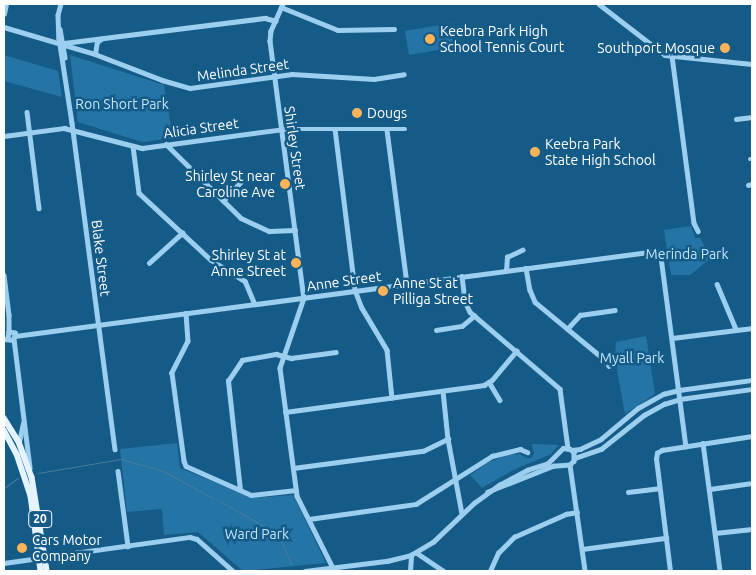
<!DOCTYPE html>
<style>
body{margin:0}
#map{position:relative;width:756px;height:575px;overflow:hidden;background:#155b88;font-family:Ubuntu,sans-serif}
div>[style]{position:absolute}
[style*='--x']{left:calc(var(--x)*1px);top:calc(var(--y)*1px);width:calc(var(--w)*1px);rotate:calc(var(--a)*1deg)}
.green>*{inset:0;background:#2474a6}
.stream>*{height:1px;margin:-0.5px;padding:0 0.5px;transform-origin:0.5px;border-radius:0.5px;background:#487c9d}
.minor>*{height:4.5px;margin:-2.25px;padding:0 2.25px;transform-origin:2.25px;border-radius:2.25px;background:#9ccfef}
.major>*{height:5.5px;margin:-2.75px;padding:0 2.75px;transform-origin:2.75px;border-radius:2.75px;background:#e3f3ff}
.dots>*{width:14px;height:14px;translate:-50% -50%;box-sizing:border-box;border:2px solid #155b88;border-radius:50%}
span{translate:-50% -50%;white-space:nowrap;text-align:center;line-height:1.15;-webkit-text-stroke:5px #155b88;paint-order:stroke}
.shield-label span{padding:1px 4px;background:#155b88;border:1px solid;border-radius:4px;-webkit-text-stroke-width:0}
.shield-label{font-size:12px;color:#fff;font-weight:700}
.poi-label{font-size:14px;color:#fff}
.left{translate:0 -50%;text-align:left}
.right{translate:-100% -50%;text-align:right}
.street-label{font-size:14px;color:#fff}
.park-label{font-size:14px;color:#c2e5fb}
.frame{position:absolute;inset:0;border:5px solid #fff;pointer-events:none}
</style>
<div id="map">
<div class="green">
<div style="clip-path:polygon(452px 23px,455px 47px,409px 55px,405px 31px)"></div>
<div style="clip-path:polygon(4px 55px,58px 71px,62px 97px,4px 81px)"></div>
<div style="clip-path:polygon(70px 55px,164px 85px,173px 138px,142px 142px,78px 122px)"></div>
<div style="clip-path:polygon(691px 226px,695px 238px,700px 238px,711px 258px,690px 275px,671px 275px,664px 230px)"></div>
<div style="clip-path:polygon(646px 336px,655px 394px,625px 414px,615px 359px,616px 342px)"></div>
<div style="clip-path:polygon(177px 443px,180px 468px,252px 498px,293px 495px,326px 563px,243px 571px,198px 532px,164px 535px,162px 509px,127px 512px,120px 449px)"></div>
<div style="clip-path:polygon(532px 444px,559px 445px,551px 454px,513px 470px,482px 488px,470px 475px,487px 463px,506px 455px,520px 454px,526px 458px,531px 458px,534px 454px)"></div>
</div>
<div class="stream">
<div style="--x:38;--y:473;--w:84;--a:-9.6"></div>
<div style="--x:121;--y:459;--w:44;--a:15.9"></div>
<div style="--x:163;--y:471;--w:57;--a:28.4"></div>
<div style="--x:4;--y:488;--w:17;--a:-36"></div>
<div style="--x:220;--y:501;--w:54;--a:29.9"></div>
<div style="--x:267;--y:528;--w:16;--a:38"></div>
<div style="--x:280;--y:538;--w:28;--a:67"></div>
</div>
<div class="minor">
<div style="--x:61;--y:4;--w:11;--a:105"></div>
<div style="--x:58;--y:15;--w:23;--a:88"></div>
<div style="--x:59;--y:38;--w:86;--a:81.3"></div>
<div style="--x:72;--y:123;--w:329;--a:82.5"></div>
<div style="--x:283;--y:4;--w:30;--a:114"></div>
<div style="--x:271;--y:31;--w:10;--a:96"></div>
<div style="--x:270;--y:41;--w:259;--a:82.5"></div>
<div style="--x:304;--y:298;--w:74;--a:108.9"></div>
<div style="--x:280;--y:368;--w:129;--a:82.4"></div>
<div style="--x:297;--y:496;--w:80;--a:63.4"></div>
<div style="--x:599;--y:4;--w:83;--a:37.7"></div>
<div style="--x:665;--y:55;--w:87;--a:5.9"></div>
<div style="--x:281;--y:7;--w:61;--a:22"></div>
<div style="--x:338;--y:30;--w:56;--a:-1"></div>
<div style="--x:4;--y:14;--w:10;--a:-79"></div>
<div style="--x:4;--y:27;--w:95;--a:16.5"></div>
<div style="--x:95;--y:54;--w:72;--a:21.2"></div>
<div style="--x:162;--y:80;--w:29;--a:16"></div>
<div style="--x:190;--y:88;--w:103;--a:-7.8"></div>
<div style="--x:292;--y:74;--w:82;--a:3.5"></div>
<div style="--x:374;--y:79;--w:30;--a:-9"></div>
<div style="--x:60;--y:29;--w:29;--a:80"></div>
<div style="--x:64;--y:43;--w:203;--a:-7.1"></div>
<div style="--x:265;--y:18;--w:11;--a:15"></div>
<div style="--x:95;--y:54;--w:12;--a:-81"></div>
<div style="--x:97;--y:42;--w:5;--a:-37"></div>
<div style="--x:672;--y:56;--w:168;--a:82.5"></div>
<div style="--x:694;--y:223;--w:9;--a:63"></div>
<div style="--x:27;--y:112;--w:97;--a:82.9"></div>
<div style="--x:736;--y:119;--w:16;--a:-7"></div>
<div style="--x:335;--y:129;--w:162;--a:82.9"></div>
<div style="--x:355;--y:290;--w:19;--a:69"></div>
<div style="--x:362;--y:308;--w:49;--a:59.2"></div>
<div style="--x:387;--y:350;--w:48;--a:84.1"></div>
<div style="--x:387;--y:130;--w:154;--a:82.6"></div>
<div style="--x:4;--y:136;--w:61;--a:-7.6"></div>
<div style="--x:64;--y:128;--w:81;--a:14.4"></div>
<div style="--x:142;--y:148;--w:144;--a:-7.6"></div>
<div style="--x:285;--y:129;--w:120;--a:0"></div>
<div style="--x:166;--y:144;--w:105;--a:44.6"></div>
<div style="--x:241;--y:218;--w:31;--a:25"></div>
<div style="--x:269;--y:231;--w:26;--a:-2"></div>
<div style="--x:133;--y:146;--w:47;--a:82.7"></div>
<div style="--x:139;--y:193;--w:98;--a:42.9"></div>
<div style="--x:211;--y:260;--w:40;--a:32"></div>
<div style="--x:245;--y:281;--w:25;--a:67"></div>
<div style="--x:750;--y:159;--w:2;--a:0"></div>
<div style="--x:748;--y:185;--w:4;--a:-14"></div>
<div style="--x:223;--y:201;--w:26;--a:-47"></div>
<div style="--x:149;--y:263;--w:45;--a:-42.3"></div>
<div style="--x:526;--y:268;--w:22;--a:80"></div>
<div style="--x:530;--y:290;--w:13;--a:67"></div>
<div style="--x:535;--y:302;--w:91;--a:39.6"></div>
<div style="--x:605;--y:360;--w:7;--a:56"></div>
<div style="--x:506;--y:271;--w:14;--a:-86"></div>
<div style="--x:507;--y:257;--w:17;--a:-25"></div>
<div style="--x:4;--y:275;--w:40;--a:82.9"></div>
<div style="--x:9;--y:315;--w:17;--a:90"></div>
<div style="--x:462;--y:276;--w:26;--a:83"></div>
<div style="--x:465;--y:302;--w:11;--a:63"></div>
<div style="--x:470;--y:312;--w:118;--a:40.5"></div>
<div style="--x:560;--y:389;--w:60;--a:82.3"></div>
<div style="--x:717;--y:284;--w:49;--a:67.1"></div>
<div style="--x:186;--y:313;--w:28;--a:86"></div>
<div style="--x:188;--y:341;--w:36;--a:117"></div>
<div style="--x:172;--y:373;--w:89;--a:82.2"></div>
<div style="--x:184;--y:461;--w:5;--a:68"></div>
<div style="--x:186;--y:466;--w:71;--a:24"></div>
<div style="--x:251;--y:495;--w:45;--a:-6.3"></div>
<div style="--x:567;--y:329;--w:19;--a:-47"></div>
<div style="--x:580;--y:315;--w:35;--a:-8"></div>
<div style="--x:436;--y:330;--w:26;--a:-9"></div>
<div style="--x:462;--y:326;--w:16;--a:-40"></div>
<div style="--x:15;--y:336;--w:647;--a:-7.55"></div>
<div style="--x:656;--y:251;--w:8;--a:50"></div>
<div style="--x:661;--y:257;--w:191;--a:82.5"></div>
<div style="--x:672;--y:338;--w:81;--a:-7.1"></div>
<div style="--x:4;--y:339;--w:9;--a:6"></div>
<div style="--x:13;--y:340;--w:7;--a:-74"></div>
<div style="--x:15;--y:333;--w:6;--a:-171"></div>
<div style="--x:9;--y:332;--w:6;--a:99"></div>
<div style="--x:14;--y:339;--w:130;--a:82.9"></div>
<div style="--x:489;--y:382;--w:21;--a:59"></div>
<div style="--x:443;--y:391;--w:48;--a:84.1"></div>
<div style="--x:448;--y:439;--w:76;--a:79.4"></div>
<div style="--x:285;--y:412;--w:201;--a:-7.7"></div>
<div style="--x:484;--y:385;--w:9;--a:-32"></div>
<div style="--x:492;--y:380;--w:38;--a:-50"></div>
<div style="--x:19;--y:442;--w:19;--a:-78"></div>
<div style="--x:703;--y:443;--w:129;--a:82.4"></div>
<div style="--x:572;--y:450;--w:8;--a:-7"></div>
<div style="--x:580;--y:449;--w:23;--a:-25"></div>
<div style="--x:601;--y:439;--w:48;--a:-40"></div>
<div style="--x:638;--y:408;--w:29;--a:-29"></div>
<div style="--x:663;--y:394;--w:16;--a:-14"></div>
<div style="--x:679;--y:390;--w:74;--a:-7.8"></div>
<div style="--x:575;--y:458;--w:28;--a:-19"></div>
<div style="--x:601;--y:449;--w:55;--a:-38.3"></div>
<div style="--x:644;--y:415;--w:23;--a:-29"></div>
<div style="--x:664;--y:404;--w:17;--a:-17"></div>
<div style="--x:680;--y:399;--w:73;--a:-7.9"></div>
<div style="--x:570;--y:465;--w:107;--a:81.9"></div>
<div style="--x:293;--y:468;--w:131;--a:-7.5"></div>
<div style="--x:423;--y:451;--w:28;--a:-26"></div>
<div style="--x:118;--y:471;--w:76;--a:82.4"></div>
<div style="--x:710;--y:489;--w:42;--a:-8.1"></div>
<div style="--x:240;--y:490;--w:110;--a:-96.3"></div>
<div style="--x:228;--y:381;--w:25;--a:-56"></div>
<div style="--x:242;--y:360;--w:35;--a:-10"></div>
<div style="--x:276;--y:354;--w:16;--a:15"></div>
<div style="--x:291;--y:358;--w:45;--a:-7.6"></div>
<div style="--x:628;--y:492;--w:31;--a:-7"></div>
<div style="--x:309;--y:519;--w:108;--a:-8"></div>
<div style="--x:416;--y:504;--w:90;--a:-32.3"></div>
<div style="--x:492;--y:456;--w:29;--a:-14"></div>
<div style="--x:520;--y:449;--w:8;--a:23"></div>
<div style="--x:715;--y:533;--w:37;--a:-6"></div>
<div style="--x:582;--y:549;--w:85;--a:-7.5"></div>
<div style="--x:417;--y:553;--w:32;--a:34"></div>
<div style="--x:45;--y:557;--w:146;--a:-7.9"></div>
<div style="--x:190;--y:537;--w:7;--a:16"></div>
<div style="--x:197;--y:539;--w:48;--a:41.6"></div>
<div style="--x:4;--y:563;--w:35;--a:-8"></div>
<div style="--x:305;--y:571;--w:83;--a:-7"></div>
<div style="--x:387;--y:561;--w:25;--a:-14"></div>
<div style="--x:411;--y:555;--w:26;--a:-31"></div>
<div style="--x:433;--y:542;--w:57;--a:-43.6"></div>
<div style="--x:474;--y:503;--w:31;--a:-36"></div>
<div style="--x:499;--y:485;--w:32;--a:-28"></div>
<div style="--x:527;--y:470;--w:22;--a:-18"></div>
<div style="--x:548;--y:463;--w:21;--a:-45"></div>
<div style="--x:563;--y:448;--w:7;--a:8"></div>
<div style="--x:570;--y:449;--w:5;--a:37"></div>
<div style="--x:574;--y:452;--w:9;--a:90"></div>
<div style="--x:574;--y:461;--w:6;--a:135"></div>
<div style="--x:570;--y:465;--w:16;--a:176"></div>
<div style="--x:554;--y:466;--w:71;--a:158.5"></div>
<div style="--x:410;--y:571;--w:16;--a:-86"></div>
<div style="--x:490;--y:571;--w:20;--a:-66"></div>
<div style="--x:498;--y:553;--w:23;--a:-45"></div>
<div style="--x:514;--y:537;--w:57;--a:-23.9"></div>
<div style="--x:566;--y:514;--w:11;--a:-10"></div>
<div style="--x:670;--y:571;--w:113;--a:-97.1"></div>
<div style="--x:656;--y:459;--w:6;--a:-81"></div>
<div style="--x:657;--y:453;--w:6;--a:-31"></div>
<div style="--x:662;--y:450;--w:91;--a:-8.8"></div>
</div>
<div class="major">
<div style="--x:4;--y:418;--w:28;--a:58"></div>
<div style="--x:19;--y:442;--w:37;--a:70"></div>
<div style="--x:32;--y:477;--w:95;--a:80.9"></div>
<div style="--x:4;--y:430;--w:27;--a:62"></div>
<div style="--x:17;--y:454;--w:44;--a:71.6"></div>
<div style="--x:31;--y:496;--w:76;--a:82.4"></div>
</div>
<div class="dots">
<div style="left:430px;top:39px;background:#ffb359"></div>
<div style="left:725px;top:48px;background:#ffb359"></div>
<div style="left:357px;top:113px;background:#ffb359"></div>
<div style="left:535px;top:152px;background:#ffb359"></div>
<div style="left:285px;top:184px;background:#ffb359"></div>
<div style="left:296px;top:263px;background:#ffb359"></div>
<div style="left:383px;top:291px;background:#ffb359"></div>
<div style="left:22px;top:548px;background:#ffb359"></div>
</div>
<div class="shield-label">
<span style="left:40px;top:519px">20</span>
</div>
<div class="poi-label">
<span class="left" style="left:440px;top:39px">Keebra Park High<br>School Tennis Court</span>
<span class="right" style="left:715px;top:48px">Southport Mosque</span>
<span class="left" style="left:367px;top:113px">Dougs</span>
<span class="left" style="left:545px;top:152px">Keebra Park<br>State High School</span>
<span class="right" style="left:275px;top:184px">Shirley St near<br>Caroline Ave</span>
<span class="right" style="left:286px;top:263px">Shirley St at<br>Anne Street</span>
<span class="left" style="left:393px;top:291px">Anne St at<br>Pilliga Street</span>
<span class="left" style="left:32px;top:548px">Cars Motor<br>Company</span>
</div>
<div class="street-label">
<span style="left:243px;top:70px;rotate:-8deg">Melinda Street</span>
<span style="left:201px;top:128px;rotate:-8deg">Alicia Street</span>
<span style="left:295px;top:148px;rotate:82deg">Shirley Street</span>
<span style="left:101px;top:258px;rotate:83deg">Blake Street</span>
<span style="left:344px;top:281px;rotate:-8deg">Anne Street</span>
</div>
<div class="park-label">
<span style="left:122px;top:104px">Ron Short Park</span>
<span style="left:687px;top:254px">Merinda Park</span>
<span style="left:632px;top:358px">Myall Park</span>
<span style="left:257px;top:534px">Ward Park</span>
</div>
<div class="frame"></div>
</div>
